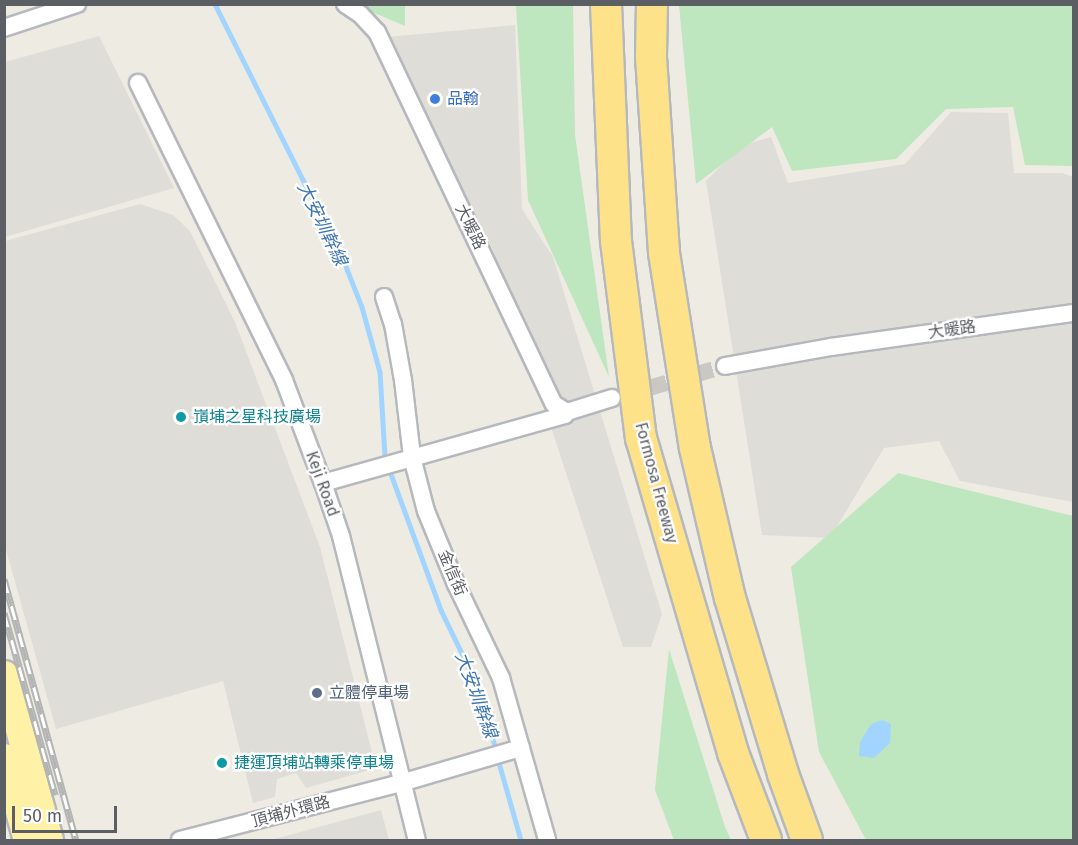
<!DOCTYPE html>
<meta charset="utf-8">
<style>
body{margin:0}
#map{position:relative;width:1078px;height:845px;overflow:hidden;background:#eeebe2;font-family:"Fira Sans","Noto Sans TC",sans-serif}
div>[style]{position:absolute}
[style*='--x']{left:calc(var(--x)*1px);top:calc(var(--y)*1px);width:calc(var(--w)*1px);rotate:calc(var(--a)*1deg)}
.industrial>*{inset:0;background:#dfddd7}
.green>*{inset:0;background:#bee6bf}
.water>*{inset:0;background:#a1d5ff}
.stream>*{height:4.5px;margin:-2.25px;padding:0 2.25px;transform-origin:2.25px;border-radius:2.25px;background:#a1d5ff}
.minor-tunnel>*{height:16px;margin-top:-8px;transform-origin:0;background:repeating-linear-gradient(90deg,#c9c8c2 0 16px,transparent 0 24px)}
.roads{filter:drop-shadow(2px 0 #b5b8bd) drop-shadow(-2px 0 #b5b8bd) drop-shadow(0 2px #b5b8bd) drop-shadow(0 -2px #b5b8bd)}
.minor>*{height:16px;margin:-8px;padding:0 8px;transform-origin:8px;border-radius:8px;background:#fff}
.primary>*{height:27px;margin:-13.5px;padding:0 13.5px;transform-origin:13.5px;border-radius:13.5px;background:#fff2a6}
.motorway>*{height:30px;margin:-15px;padding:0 15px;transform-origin:15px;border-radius:15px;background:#fde289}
.rail>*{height:7px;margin-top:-3.5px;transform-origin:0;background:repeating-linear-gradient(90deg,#fff 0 14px,#b3b4b4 0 28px);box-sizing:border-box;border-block:2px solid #b3b4b4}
.dots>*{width:16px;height:16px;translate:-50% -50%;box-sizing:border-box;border:3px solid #fff;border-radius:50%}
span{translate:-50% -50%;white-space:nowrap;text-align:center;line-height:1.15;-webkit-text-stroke:4.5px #fff;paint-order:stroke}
.shop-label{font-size:16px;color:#366cbe}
.left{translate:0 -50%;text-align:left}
.street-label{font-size:16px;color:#5b5e63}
.culture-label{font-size:16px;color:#0d838f}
.service-label{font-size:16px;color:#4e5e75}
.water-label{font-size:18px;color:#3d75b2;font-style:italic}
.frame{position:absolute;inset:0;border:6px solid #5b5e63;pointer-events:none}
.scale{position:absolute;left:12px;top:806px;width:105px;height:27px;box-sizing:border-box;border:3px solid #5b5e63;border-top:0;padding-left:8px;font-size:18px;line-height:21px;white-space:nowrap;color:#5b5e63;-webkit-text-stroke:4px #fff;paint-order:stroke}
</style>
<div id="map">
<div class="industrial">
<div style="clip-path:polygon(515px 25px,522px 209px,553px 257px,662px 614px,651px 647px,623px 647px,493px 250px,388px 37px)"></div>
<div style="clip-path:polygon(99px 36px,174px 188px,5px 237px,5px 62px)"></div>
<div style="clip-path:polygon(951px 112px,1008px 113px,1014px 173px,1062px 173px,1073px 177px,1073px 502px,960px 481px,939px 441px,884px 448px,830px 538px,762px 535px,706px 181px,741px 146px,771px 137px,788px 183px,905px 164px)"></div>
<div style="clip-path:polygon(140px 204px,173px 215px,190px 231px,235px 322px,320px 547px,376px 768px,306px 788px,296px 773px,277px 779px,275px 797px,253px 803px,223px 681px,56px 729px,5px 546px,5px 241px)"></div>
<div style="clip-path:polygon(381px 810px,389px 840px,271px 840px)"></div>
</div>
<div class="green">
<div style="clip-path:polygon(360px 5px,405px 5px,405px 26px,365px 9px)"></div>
<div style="clip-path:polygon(516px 5px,573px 5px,575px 135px,609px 377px,528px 200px)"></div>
<div style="clip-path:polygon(679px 5px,1073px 5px,1073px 166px,1025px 165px,1013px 107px,946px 109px,896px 159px,792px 171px,772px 127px,696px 184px)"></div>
<div style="clip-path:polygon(898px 473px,1073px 516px,1073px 840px,866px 840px,819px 752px,791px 567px)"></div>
<div style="clip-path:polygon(669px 649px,725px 827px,731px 840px,674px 840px,655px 790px)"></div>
</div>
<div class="water">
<div style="clip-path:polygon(882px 720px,891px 724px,890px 743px,874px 758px,859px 756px,860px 742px,871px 724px)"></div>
</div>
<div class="stream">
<div style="--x:215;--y:4;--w:291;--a:63.4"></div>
<div style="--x:345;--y:264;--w:46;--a:68.4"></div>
<div style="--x:362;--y:307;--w:67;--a:74.5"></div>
<div style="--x:380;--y:372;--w:84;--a:86.6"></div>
<div style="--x:391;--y:474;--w:145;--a:69.8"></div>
<div style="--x:441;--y:610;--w:78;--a:64.1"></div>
<div style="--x:475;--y:680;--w:72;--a:73.1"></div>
<div style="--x:500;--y:766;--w:77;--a:74.2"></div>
</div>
<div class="minor-tunnel">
<div style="--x:628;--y:394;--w:101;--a:-16.1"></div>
</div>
<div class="roads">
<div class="minor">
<div style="--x:345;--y:4;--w:18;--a:34"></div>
<div style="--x:360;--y:14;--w:25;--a:47"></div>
<div style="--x:377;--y:32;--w:412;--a:64.6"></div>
<div style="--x:554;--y:404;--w:15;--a:32"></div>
<div style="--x:567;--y:412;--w:47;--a:-17.3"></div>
<div style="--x:4;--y:28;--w:77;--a:-18.2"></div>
<div style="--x:138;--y:83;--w:331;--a:63.8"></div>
<div style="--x:284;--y:380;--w:110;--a:69.3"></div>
<div style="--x:323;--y:483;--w:56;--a:71.2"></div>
<div style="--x:341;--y:536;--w:313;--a:76"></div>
<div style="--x:384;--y:297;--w:28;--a:72"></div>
<div style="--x:393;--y:324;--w:57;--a:79.9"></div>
<div style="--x:403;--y:380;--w:78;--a:83.3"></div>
<div style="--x:412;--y:457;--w:56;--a:75.5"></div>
<div style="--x:426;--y:511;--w:79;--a:67.7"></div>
<div style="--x:456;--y:584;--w:104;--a:64.4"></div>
<div style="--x:501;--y:678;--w:168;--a:74.1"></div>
<div style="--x:725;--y:366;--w:108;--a:-10.2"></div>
<div style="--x:831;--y:347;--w:245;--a:-8"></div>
<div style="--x:323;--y:483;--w:251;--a:-15.7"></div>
<div style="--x:565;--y:415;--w:4;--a:-56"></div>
<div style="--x:180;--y:840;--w:228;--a:-14.5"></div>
<div style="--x:401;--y:783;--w:125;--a:-16.3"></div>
</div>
<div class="primary">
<div style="--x:4;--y:674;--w:172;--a:74.8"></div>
<div style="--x:4;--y:757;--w:86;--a:74.5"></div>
</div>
<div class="motorway">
<div style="--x:606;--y:4;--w:237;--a:87.6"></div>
<div style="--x:616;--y:241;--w:199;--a:82.8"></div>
<div style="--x:641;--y:438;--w:328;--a:73.7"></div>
<div style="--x:733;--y:753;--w:93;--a:69.2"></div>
<div style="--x:652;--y:4;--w:53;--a:91.1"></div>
<div style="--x:651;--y:57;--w:196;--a:86.2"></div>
<div style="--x:664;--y:253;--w:197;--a:81"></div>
<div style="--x:695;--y:448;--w:154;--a:76.9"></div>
<div style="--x:730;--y:598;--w:184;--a:73.2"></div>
<div style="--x:783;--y:774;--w:70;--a:70"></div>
</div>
</div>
<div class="rail">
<div style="--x:4;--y:579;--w:271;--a:74.6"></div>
<div style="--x:4;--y:613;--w:189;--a:74.3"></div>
</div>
<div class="dots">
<div style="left:435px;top:99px;background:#3f7fe0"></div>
<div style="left:181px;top:417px;background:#0f9aa8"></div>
<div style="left:317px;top:693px;background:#5c6f8a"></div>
<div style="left:222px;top:763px;background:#0f9aa8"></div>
</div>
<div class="shop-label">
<span class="left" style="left:447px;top:99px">品翰</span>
</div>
<div class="street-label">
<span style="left:470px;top:227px;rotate:64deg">大暖路</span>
<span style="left:952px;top:330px;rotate:-8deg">大暖路</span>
<span style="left:656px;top:483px;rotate:75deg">Formosa Freeway</span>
<span style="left:322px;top:484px;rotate:70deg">Keji Road</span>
<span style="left:452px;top:573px;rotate:67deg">金信街</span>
<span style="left:291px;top:812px;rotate:-15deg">頂埔外環路</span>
</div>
<div class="culture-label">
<span class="left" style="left:193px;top:417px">嵿埔之星科技廣場</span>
<span class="left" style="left:234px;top:763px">捷運頂埔站轉乘停車場</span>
</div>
<div class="service-label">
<span class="left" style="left:329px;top:693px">立體停車場</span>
</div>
<div class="water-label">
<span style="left:322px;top:224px;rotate:64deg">大安圳幹線</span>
<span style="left:476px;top:695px;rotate:70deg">大安圳幹線</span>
</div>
<div class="frame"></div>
<div class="scale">50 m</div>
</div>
